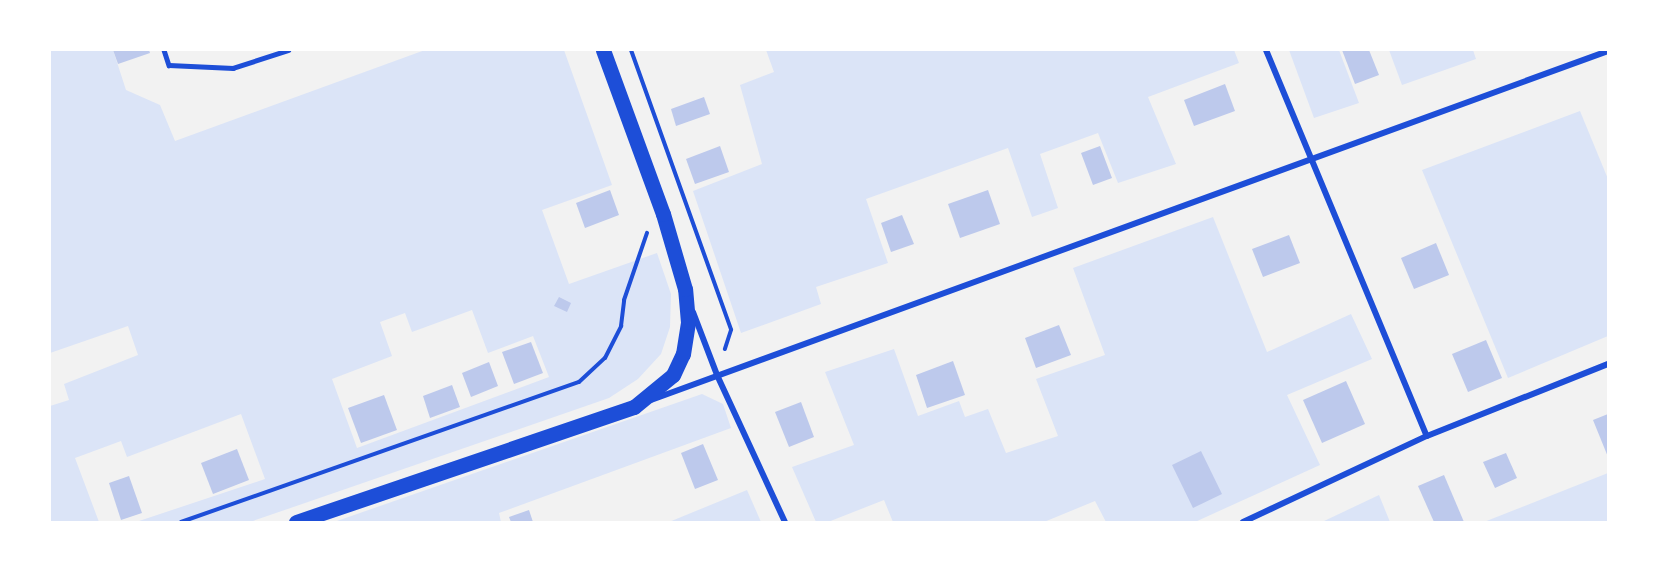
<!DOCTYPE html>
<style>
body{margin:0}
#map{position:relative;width:1658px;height:572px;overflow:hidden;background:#f2f2f2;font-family:Arial,sans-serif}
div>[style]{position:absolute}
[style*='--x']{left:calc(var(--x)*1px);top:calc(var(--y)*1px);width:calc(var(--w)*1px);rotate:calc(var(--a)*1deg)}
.green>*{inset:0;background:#dbe4f7}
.building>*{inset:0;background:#bdc9ec}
.path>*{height:4px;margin:-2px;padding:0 2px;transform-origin:2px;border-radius:2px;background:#1d4ed8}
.service>*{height:4.5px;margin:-2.25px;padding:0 2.25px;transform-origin:2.25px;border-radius:2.25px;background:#1d4ed8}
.minor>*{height:6px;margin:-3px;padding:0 3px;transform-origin:3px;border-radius:3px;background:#1d4ed8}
.primary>*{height:15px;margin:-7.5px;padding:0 7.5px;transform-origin:7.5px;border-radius:7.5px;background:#1d4ed8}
span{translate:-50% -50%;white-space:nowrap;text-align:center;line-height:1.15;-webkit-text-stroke:6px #fff;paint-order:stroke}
.frame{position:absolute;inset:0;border:51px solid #fff;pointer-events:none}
</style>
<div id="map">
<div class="green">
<div style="clip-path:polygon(evenodd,50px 50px,113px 50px,126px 90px,160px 105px,175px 141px,425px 50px,564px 50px,612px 185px,542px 210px,569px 284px,657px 253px,671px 294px,670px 327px,661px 354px,638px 379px,609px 398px,250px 522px,136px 522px,265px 479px,241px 414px,127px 457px,121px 441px,75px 458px,99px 522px,50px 522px,50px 406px,69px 400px,64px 384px,138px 355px,128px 326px,50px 353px,50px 50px,472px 310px,488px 353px,533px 336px,549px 377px,357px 448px,332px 379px,392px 356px,380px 322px,405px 313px,412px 332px,472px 310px)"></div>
<div style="clip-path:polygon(766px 50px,1234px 50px,1239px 63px,1148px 97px,1176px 164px,1118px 183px,1098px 133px,1040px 154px,1058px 208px,1032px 217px,1008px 148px,866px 199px,888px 263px,816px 287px,821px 304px,741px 333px,693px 191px,762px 164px,740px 85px,774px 72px)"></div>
<div style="clip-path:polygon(1289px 50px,1339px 50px,1359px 103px,1314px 118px)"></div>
<div style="clip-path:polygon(1389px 50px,1473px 50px,1476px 59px,1402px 85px)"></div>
<div style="clip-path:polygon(1580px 111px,1608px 179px,1608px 336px,1508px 378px,1422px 170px)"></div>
<div style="clip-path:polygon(1213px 217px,1267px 352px,1351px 314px,1372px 359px,1287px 395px,1320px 465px,1195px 522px,1106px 522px,1095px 501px,1044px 522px,893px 522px,884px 500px,828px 522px,816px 522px,792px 467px,854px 445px,825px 372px,894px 349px,918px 416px,959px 401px,965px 417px,988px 409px,1006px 453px,1058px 436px,1036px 379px,1105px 355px,1073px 268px)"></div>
<div style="clip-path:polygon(702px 394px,723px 404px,731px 428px,499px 513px,501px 522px,334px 522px)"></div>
<div style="clip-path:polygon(1608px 473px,1608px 522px,1484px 522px)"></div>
<div style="clip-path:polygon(747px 490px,761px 522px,669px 522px)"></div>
<div style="clip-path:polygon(1379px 495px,1390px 522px,1322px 522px)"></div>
</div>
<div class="building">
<div style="clip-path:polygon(113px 50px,149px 50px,150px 53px,118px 64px)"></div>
<div style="clip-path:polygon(1342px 50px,1369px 50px,1379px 75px,1355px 84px)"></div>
<div style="clip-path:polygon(1225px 84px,1235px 111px,1194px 126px,1184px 100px)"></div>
<div style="clip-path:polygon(704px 97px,710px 114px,676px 126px,671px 109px)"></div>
<div style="clip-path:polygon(720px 146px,729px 172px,695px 184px,686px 159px)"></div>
<div style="clip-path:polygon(1100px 146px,1112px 178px,1093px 185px,1081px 153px)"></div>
<div style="clip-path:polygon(610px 190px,619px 215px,585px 228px,576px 203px)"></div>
<div style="clip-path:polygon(988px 190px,1000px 224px,960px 238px,948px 204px)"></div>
<div style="clip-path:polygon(902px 215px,914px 244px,891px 252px,881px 223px)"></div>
<div style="clip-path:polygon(1289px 235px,1300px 263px,1263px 277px,1252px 249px)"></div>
<div style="clip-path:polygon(1436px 243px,1449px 275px,1414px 289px,1401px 258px)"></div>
<div style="clip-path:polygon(559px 297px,571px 303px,567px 312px,554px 306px)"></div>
<div style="clip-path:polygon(1059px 325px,1071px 355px,1036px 368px,1025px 338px)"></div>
<div style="clip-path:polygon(1486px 340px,1502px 378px,1468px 392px,1452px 354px)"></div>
<div style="clip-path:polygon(531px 342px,543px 373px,514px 384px,502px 352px)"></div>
<div style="clip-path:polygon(953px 361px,965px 395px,927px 408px,916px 375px)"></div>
<div style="clip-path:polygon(489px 362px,498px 386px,471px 397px,462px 373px)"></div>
<div style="clip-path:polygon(1346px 381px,1365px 424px,1322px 443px,1303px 400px)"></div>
<div style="clip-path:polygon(452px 385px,460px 407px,430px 418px,423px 396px)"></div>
<div style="clip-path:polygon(384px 395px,397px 430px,361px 443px,348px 408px)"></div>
<div style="clip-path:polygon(801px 402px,814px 437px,789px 447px,775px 412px)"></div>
<div style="clip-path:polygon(1608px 414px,1608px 457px,1593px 420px)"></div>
<div style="clip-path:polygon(703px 444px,718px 480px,695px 489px,681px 453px)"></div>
<div style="clip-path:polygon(237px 449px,249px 480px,213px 494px,201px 463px)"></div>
<div style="clip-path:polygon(1201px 451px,1222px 494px,1193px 508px,1172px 465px)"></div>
<div style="clip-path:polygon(1506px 453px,1517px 478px,1495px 488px,1483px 462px)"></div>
<div style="clip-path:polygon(1444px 475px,1464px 522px,1434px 522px,1418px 486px)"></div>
<div style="clip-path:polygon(129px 476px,142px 513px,121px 520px,109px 483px)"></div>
<div style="clip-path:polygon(529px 510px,533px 522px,511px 522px,509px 517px)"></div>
</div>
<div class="path">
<div style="--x:631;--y:50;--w:297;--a:70.3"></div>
<div style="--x:731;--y:330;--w:20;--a:108"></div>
<div style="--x:181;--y:522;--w:422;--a:-19.4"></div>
<div style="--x:579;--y:382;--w:35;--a:-43"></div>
<div style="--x:605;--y:358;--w:36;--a:-63"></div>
<div style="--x:621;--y:326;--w:26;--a:-83"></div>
<div style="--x:624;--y:300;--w:71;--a:-71.1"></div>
</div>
<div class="service">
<div style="--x:164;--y:50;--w:16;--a:72"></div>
<div style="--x:169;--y:65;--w:64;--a:2.7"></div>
<div style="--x:233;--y:68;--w:58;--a:-18.1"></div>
</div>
<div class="minor">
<div style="--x:1266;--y:50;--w:418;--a:67.4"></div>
<div style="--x:693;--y:312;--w:67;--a:69.1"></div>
<div style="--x:717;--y:375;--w:162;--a:65.2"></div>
<div style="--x:651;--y:400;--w:1019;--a:-20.04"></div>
<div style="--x:1243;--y:522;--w:203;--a:-25.1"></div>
<div style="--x:1427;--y:436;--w:195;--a:-21.7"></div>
</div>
<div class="primary">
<div style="--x:296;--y:522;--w:357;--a:-18.8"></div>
<div style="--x:634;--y:407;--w:50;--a:-39.4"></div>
<div style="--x:673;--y:375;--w:23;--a:-65"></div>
<div style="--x:683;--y:354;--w:32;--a:-81"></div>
<div style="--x:688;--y:322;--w:33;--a:-95"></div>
<div style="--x:685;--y:289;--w:78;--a:-106.3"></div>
<div style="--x:663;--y:214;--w:175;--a:-110.1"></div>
</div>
<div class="frame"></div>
</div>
